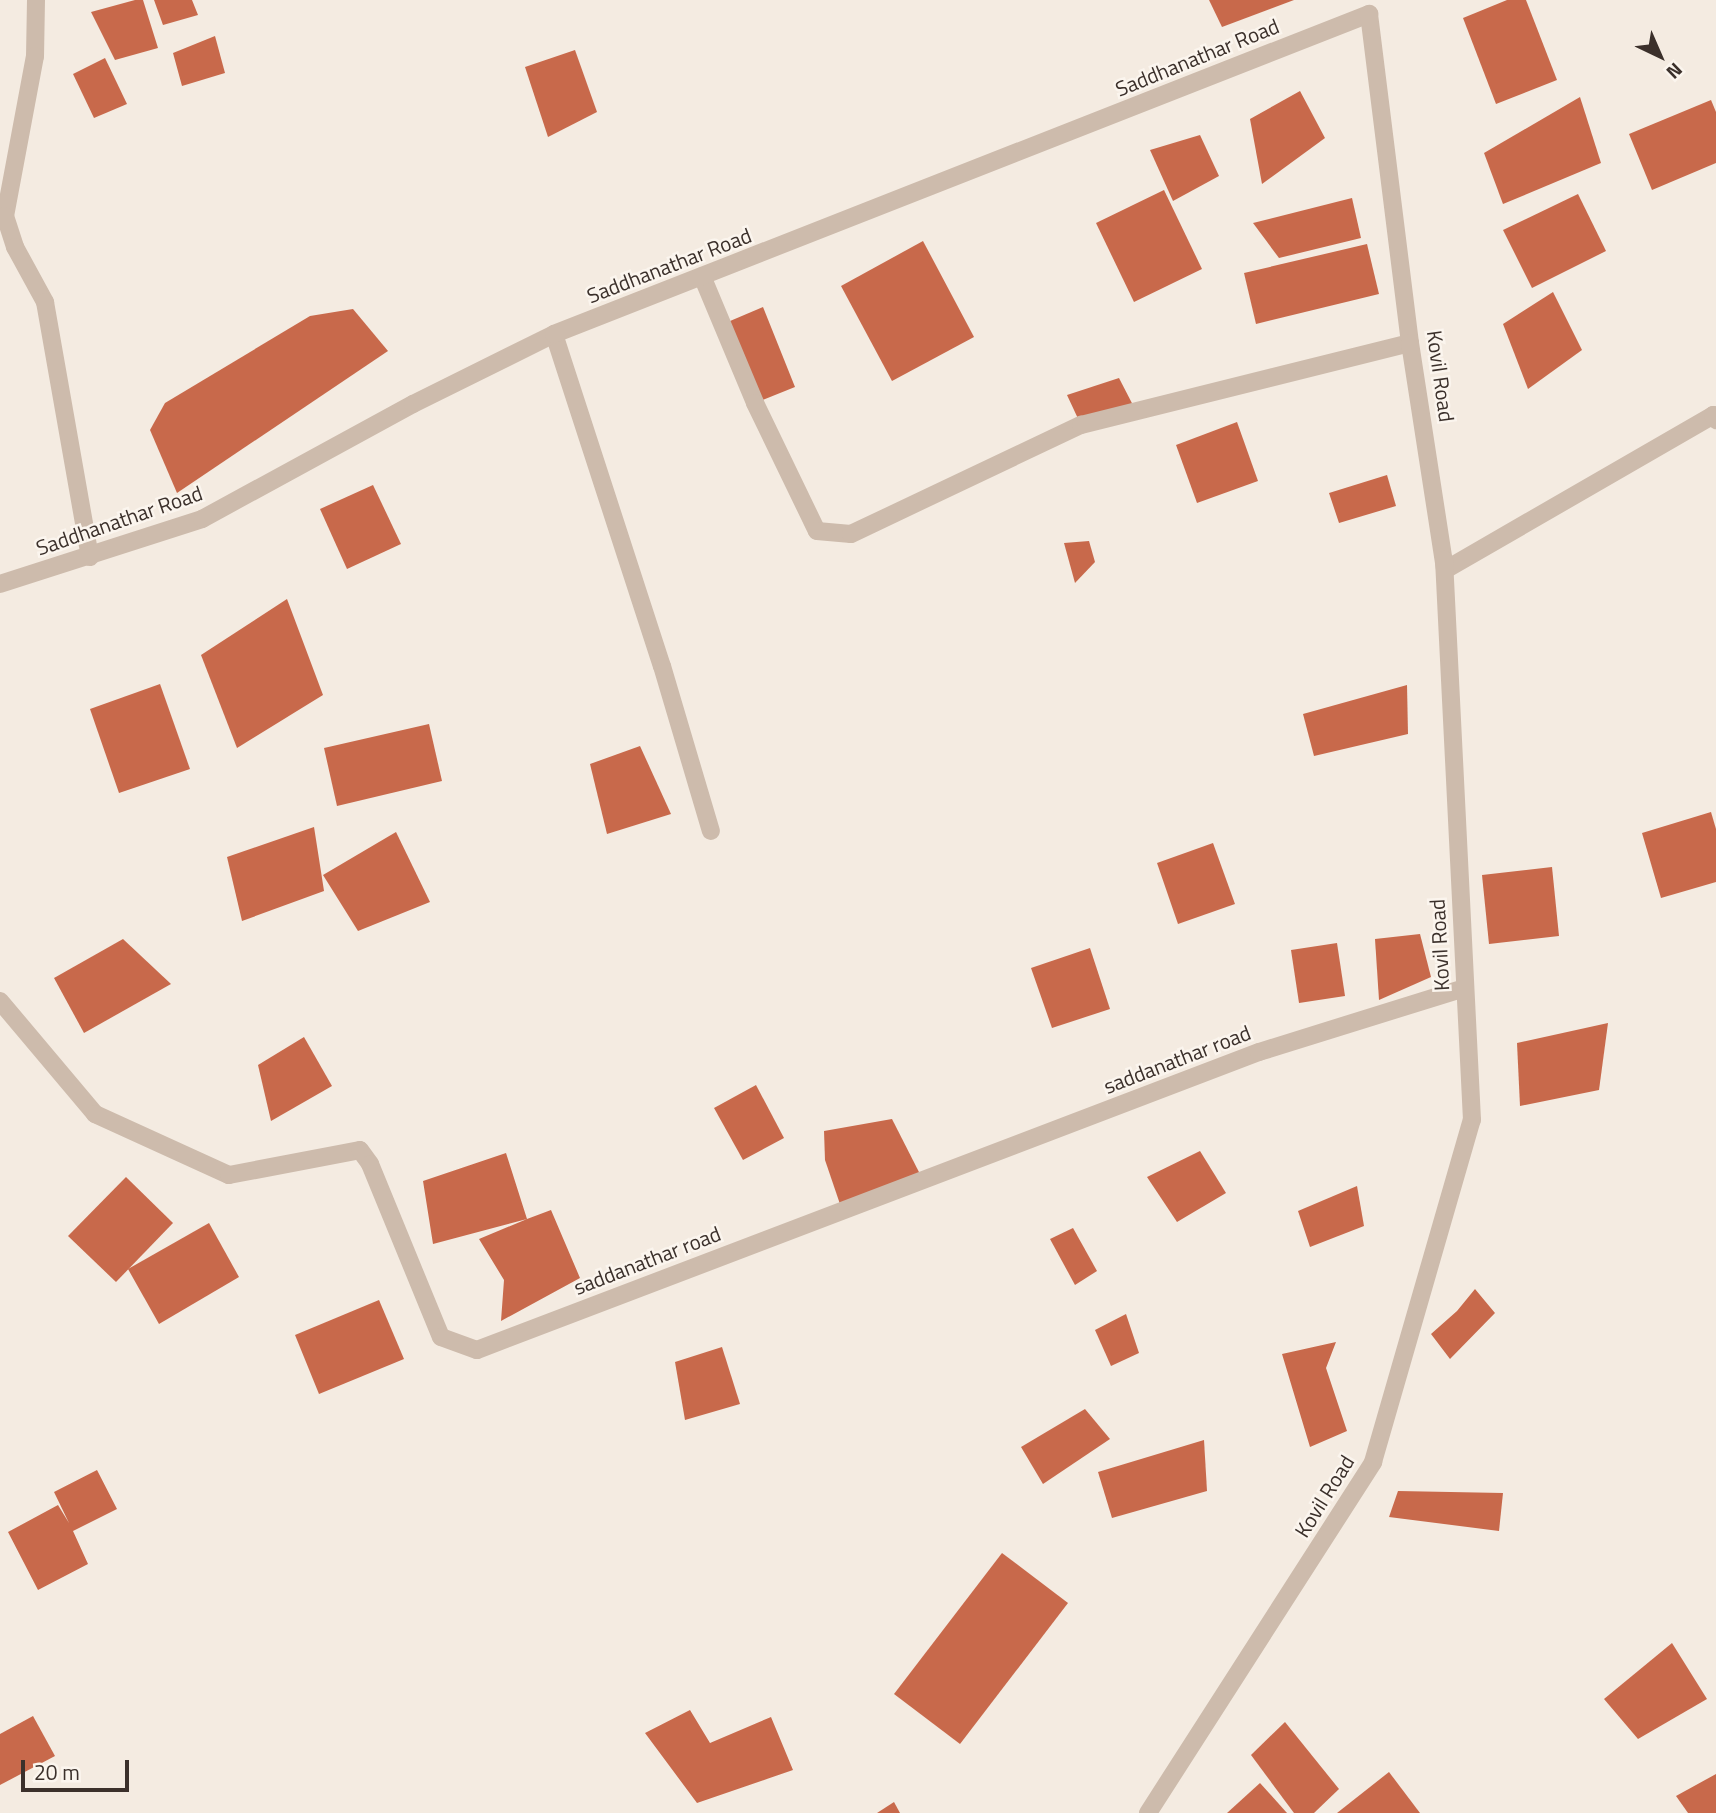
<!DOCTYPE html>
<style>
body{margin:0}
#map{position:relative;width:1716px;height:1813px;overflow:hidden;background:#f4ebe1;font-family:"Titillium Web",sans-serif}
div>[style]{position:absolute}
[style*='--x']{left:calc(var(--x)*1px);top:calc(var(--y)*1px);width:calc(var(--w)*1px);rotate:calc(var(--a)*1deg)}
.building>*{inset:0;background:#c8694b}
.minor>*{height:18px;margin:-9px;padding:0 9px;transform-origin:9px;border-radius:9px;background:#cdbbac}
span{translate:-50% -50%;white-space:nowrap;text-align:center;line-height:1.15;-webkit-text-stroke:5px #fbf5ee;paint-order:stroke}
.street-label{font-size:21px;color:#3b302b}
.north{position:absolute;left:1625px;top:21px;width:70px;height:70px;-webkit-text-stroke:5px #fbf5ee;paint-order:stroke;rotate:136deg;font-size:19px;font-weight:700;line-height:28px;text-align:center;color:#3b302b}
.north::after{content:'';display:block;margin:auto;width:24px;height:32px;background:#3b302b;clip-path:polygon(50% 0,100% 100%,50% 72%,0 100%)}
.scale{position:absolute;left:21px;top:1760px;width:108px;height:32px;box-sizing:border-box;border:4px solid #3b302b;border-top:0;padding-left:9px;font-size:21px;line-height:24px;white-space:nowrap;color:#3b302b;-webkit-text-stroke:5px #fbf5ee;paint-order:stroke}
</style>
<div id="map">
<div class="building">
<div style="clip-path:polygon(135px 0,143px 0,158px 48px,115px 60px,91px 12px)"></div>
<div style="clip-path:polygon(154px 0,192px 0,198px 15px,163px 25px)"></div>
<div style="clip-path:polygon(1209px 0,1294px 0,1222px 27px)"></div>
<div style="clip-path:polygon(1507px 0,1526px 0,1557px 80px,1496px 104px,1463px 18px)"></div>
<div style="clip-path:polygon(215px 36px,225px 73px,182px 86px,173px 53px)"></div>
<div style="clip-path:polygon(575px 50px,597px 112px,548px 137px,525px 67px)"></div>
<div style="clip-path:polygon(105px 58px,127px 104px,94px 118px,73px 74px)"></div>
<div style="clip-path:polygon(1300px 91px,1325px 138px,1262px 184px,1250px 119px)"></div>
<div style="clip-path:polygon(1580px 97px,1601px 163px,1503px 204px,1484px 153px)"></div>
<div style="clip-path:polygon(1711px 100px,1716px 112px,1716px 163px,1652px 190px,1629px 134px)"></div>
<div style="clip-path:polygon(1200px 135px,1219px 176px,1173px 201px,1150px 150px)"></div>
<div style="clip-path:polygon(1164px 190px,1202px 269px,1134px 302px,1096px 223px)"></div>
<div style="clip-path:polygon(1578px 194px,1606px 251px,1532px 288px,1503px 230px)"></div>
<div style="clip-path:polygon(1352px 198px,1361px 238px,1279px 258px,1253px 223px)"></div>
<div style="clip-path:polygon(923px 241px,974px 337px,892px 381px,841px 286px)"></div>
<div style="clip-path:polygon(1367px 244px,1379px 294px,1256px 324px,1244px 273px)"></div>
<div style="clip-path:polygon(1553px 292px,1582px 350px,1528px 389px,1503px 324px)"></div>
<div style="clip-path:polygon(763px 307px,795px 387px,755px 403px,723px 324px)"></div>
<div style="clip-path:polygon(353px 309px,388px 351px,177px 493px,150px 430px,165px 403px,310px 316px)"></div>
<div style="clip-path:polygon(1119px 378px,1136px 411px,1081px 425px,1067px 395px)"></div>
<div style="clip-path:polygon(1237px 422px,1258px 481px,1197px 503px,1176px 445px)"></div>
<div style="clip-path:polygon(1387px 475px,1396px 506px,1339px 523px,1329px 493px)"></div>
<div style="clip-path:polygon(373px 485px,401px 544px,347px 569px,320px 509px)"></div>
<div style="clip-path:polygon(1089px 541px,1095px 562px,1075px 583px,1064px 543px)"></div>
<div style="clip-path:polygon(287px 599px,323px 695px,237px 748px,201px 655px)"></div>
<div style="clip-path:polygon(160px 684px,190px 769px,119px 793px,90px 709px)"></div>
<div style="clip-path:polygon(1407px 685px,1408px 734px,1314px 756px,1303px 714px)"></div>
<div style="clip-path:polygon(429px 724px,442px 781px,337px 806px,324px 748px)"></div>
<div style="clip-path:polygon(640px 746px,671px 814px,607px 834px,590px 764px)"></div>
<div style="clip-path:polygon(1711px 812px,1716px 829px,1716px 882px,1661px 898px,1642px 833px)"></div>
<div style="clip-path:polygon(314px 827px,324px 891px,242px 921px,227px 857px)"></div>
<div style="clip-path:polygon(396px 832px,430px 902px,358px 931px,323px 875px)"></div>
<div style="clip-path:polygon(1213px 843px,1235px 904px,1178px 924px,1157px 863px)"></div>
<div style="clip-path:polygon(1552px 867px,1559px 936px,1489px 944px,1482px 875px)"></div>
<div style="clip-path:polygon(1420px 934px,1431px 977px,1379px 1000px,1375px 939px)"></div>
<div style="clip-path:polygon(123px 939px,171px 984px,84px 1033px,54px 978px)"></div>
<div style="clip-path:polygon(1337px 943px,1345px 996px,1299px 1003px,1291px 950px)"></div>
<div style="clip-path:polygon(1090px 948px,1110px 1009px,1052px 1028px,1031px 968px)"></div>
<div style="clip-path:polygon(1608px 1023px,1599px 1090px,1520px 1106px,1517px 1043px)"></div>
<div style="clip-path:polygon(304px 1037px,332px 1086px,271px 1121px,258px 1065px)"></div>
<div style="clip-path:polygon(756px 1085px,784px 1138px,743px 1160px,714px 1108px)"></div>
<div style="clip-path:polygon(892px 1119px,923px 1180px,842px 1210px,825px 1160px,824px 1131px)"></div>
<div style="clip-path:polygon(1200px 1151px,1226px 1193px,1177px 1222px,1147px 1177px)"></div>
<div style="clip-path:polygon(506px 1153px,527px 1219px,551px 1210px,580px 1278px,501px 1321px,504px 1280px,479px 1239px,527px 1219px,433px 1244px,423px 1181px)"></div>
<div style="clip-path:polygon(126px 1177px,173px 1223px,116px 1282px,68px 1236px)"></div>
<div style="clip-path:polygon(1357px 1186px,1364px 1226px,1310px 1247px,1298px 1211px)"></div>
<div style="clip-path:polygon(209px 1223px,239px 1277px,159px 1324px,128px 1269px)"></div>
<div style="clip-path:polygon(1073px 1228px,1097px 1271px,1075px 1285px,1050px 1239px)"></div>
<div style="clip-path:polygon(1475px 1289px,1495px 1313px,1450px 1359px,1431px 1334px,1457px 1311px)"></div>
<div style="clip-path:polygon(379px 1300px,404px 1359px,319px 1394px,295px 1335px)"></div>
<div style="clip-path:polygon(1126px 1314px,1139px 1353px,1111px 1366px,1095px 1330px)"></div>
<div style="clip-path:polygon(1336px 1342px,1326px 1368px,1347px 1431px,1310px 1447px,1282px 1354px)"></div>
<div style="clip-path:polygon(722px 1347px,740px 1404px,685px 1420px,675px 1362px)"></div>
<div style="clip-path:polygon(1085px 1409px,1110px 1439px,1043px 1484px,1021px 1447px)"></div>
<div style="clip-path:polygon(1204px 1440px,1207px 1491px,1112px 1518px,1098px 1472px)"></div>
<div style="clip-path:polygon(97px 1470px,117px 1509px,73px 1531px,88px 1564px,38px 1590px,8px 1532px,58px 1505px,69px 1523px,54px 1492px)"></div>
<div style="clip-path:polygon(1398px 1491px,1503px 1493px,1499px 1531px,1389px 1517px)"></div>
<div style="clip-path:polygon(1002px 1553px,1068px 1603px,960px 1744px,894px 1694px)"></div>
<div style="clip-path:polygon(1672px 1643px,1707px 1699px,1638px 1739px,1604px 1699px)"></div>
<div style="clip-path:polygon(690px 1710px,710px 1743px,771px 1717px,793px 1770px,697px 1803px,645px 1733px)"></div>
<div style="clip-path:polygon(33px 1716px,55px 1756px,0 1785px,0 1734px)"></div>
<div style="clip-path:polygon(1285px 1722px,1339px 1789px,1314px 1813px,1294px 1813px,1251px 1755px)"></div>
<div style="clip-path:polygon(1389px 1772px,1420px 1813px,1337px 1813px)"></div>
<div style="clip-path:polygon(1716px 1774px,1716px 1813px,1688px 1813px,1676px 1796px)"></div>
<div style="clip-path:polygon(1260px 1783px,1287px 1813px,1227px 1813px)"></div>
<div style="clip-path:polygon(894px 1802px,900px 1813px,877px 1813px)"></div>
</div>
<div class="minor">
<div style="--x:36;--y:0;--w:56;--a:91"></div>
<div style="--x:35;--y:56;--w:163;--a:100.6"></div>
<div style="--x:5;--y:216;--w:33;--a:72"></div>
<div style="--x:15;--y:247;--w:63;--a:61.4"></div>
<div style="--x:45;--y:302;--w:259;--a:80"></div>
<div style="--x:702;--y:276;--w:138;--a:67.3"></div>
<div style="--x:755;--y:403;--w:142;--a:64.2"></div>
<div style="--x:817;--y:531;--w:34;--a:5"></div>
<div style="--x:851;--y:534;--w:255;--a:-25.4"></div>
<div style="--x:1081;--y:425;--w:339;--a:-14"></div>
<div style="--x:554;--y:334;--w:349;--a:72"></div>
<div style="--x:662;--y:666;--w:172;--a:73.5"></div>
<div style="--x:0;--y:584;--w:212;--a:-17.8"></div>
<div style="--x:202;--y:519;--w:240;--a:-28.6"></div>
<div style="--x:413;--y:404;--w:157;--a:-26.4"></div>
<div style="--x:554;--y:334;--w:876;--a:-21.44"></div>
<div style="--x:1369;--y:14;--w:332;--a:82.9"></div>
<div style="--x:1410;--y:343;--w:230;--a:81.2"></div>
<div style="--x:1445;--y:570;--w:310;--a:-30"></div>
<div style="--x:1713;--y:415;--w:6;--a:59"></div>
<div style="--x:0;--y:1001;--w:148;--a:49.9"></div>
<div style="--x:95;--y:1114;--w:147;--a:24.5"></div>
<div style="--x:229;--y:1175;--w:133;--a:-10.8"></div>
<div style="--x:360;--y:1150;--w:17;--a:54"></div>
<div style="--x:370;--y:1164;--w:187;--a:67.7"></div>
<div style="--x:441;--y:1337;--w:38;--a:20"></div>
<div style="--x:477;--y:1350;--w:837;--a:-20.86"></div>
<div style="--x:1259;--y:1052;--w:215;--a:-17.3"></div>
<div style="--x:1148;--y:1813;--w:417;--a:-57.3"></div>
<div style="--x:1373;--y:1462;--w:356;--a:-73.9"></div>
<div style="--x:1472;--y:1120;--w:561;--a:-92.86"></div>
</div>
<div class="street-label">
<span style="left:1197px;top:57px;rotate:-22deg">Saddhanathar Road</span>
<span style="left:669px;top:265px;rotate:-21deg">Saddhanathar Road</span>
<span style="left:1441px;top:376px;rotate:82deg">Kovil Road</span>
<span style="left:119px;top:520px;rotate:-19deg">Saddhanathar Road</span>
<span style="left:1439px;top:945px;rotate:-93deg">Kovil Road</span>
<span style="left:1177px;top:1059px;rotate:-21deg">saddanathar road</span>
<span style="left:647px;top:1260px;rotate:-21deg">saddanathar road</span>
<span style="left:1324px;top:1496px;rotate:-58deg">Kovil Road</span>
</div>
<div class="north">N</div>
<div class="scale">20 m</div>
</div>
